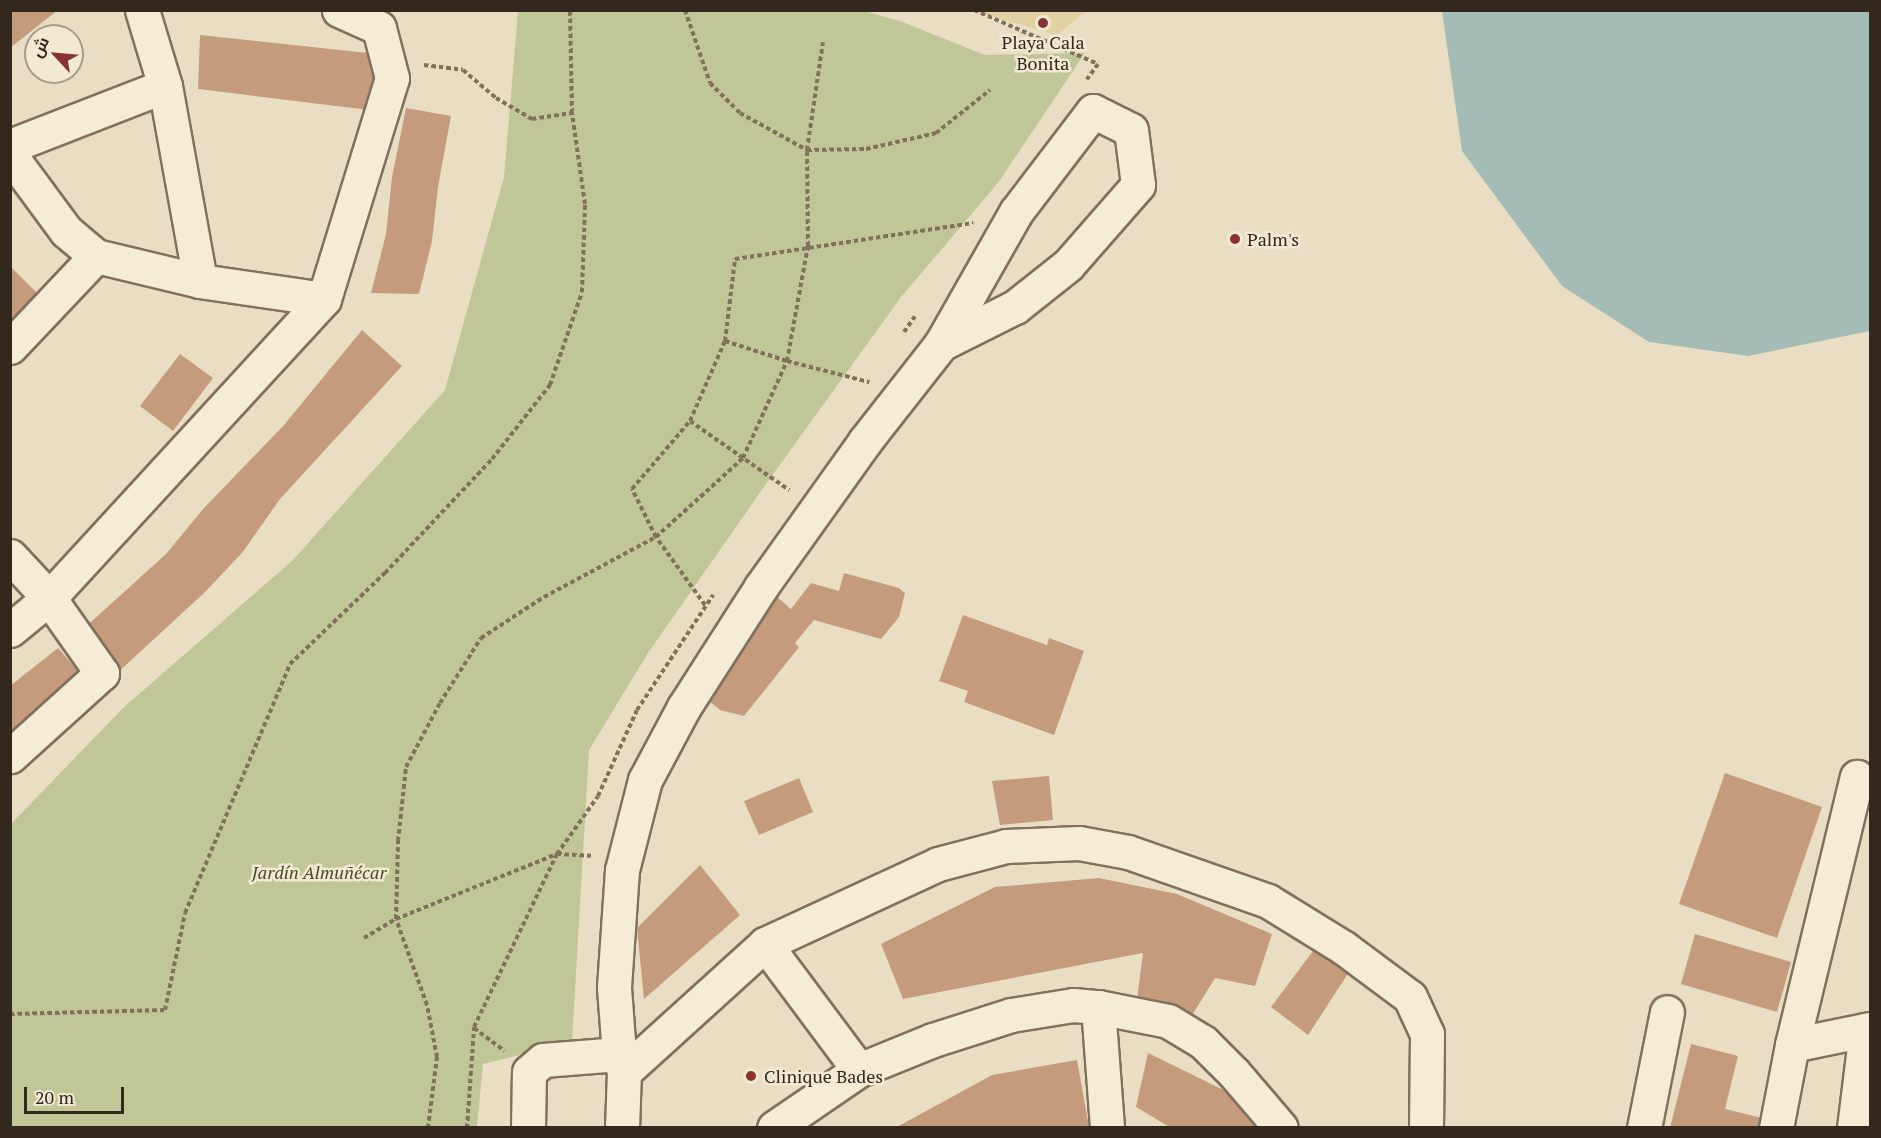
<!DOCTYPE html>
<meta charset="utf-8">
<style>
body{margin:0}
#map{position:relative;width:1881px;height:1138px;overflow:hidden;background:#e9dec3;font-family:"PT Serif",Cairo,serif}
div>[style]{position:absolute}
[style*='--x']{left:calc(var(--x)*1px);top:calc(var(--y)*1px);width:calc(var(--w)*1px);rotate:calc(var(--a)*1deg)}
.green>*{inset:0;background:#c0c698}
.sand>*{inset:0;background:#e2d2a3}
.water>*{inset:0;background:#a5bcb6}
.building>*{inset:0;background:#c49b7d}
.path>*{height:4px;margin-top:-2px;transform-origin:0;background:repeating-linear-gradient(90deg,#81705c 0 4.5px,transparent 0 7.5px)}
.roads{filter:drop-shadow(2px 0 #81705c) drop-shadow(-2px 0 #81705c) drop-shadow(0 2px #81705c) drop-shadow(0 -2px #81705c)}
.minor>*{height:33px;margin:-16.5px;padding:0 16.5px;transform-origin:16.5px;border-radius:16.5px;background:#f5ecd5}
.dots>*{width:16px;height:16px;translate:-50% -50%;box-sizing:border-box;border:3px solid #f1e9d2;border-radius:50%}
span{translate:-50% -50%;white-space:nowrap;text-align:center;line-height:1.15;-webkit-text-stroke:5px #f1e9d2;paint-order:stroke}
.poi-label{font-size:18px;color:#33281e}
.left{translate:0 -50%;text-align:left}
.park-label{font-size:18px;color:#434d27;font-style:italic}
.frame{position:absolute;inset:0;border:12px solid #33281e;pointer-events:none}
.north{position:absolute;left:24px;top:24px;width:60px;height:60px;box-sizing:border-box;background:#f1e9d2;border:2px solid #a59c8a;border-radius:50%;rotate:296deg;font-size:16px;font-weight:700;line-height:24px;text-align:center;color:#33281e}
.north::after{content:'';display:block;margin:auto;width:21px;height:27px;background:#8a3232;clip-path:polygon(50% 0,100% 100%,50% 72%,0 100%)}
.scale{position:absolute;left:24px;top:1087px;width:100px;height:27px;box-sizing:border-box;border:3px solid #33281e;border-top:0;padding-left:8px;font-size:18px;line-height:21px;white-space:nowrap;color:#33281e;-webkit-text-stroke:4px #f1e9d2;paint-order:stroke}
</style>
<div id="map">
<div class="green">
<div style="clip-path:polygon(518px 11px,864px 11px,900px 21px,985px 55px,1085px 53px,998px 183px,901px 297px,766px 484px,648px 653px,589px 750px,572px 1042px,483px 1064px,477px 1127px,11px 1127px,10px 825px,124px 707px,293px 560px,445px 390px,504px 177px)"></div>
</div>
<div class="sand">
<div style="clip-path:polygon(972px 11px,1086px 11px,1057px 35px)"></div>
</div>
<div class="water">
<div style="clip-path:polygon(1442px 11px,1870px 11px,1870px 331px,1748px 356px,1649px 342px,1562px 286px,1462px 151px)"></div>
</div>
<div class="building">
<div style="clip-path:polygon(10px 10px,58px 10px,10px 48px)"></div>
<div style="clip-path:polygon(200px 35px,377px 54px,369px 110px,198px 89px)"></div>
<div style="clip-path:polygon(406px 108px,451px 116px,438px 187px,432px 241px,419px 294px,371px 293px,386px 234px,392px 177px)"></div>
<div style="clip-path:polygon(10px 266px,37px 293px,10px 322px)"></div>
<div style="clip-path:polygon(362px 330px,402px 366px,280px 499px,242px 553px,204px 593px,115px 675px,81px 631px,166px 554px,204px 508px,284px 425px)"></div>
<div style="clip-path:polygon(180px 354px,213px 378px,173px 431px,140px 406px)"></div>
<div style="clip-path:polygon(844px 573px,899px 588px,905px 593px,899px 617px,881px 639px,814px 620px,795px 643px,799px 647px,744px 716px,720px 710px,700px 694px,777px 597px,791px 609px,811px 583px,839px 591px)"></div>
<div style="clip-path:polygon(963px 615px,1047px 645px,1049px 638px,1084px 651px,1054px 735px,964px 702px,968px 691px,939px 681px)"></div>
<div style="clip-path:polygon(58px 648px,87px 681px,10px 746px,10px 686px)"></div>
<div style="clip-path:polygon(1725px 773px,1822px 807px,1777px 938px,1679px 904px)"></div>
<div style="clip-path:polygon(1049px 776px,1053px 820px,1000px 825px,992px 781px)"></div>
<div style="clip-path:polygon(799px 778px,813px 812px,759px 835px,744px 801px)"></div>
<div style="clip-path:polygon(700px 865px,740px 915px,644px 999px,637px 928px)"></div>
<div style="clip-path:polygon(1099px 878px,1177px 894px,1272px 934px,1255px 986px,1215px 978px,1191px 1017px,1136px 1007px,1143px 953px,903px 999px,881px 944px,995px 887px)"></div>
<div style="clip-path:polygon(1695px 934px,1791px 962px,1777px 1012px,1681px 984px)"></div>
<div style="clip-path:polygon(1319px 943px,1351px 969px,1308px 1035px,1271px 1007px)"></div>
<div style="clip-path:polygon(1691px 1044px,1738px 1056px,1725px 1109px,1770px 1120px,1769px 1128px,1670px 1128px)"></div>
<div style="clip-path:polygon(1148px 1053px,1242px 1099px,1266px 1128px,1171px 1128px,1136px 1107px)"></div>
<div style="clip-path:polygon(1077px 1060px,1089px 1127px,895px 1128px,992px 1075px)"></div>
</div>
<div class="path">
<div style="--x:685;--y:10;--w:77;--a:71.1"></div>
<div style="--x:710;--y:83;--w:42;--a:45"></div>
<div style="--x:740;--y:113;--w:77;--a:28.9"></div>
<div style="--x:807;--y:150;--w:59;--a:-1"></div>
<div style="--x:866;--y:149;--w:72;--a:-12.9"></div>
<div style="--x:936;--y:133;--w:69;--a:-38.5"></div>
<div style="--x:974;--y:10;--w:135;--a:23.5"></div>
<div style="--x:1098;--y:64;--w:19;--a:126"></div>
<div style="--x:424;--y:65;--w:39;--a:7"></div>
<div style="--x:463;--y:70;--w:43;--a:40.3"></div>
<div style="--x:496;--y:98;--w:42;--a:30.3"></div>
<div style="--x:532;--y:119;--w:40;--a:-8.5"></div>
<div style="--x:572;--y:113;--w:103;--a:-91.1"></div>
<div style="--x:904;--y:332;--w:19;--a:-55"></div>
<div style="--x:725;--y:341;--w:65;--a:17.9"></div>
<div style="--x:787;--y:361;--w:85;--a:14.4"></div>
<div style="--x:690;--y:421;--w:121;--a:34.9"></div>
<div style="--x:705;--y:605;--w:84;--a:-125.8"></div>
<div style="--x:656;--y:537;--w:54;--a:-116.6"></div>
<div style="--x:632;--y:489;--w:89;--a:-49.5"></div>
<div style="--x:690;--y:421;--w:87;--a:-66.4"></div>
<div style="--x:725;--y:341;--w:83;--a:-83"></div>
<div style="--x:735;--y:259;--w:241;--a:-8.6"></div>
<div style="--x:364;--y:938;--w:37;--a:-31"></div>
<div style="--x:396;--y:919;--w:174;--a:-22"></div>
<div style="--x:557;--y:854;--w:34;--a:3"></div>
<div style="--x:10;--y:1014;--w:155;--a:-1.5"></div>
<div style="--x:165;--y:1010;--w:99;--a:-78.3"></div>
<div style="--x:185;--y:913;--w:270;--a:-67.1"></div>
<div style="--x:290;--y:664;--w:132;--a:-43.8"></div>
<div style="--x:385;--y:573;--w:156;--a:-46.8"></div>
<div style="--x:492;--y:459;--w:94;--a:-51.9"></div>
<div style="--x:550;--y:385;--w:98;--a:-71"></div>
<div style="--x:582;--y:292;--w:88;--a:-88"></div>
<div style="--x:585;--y:204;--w:92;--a:-98.1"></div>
<div style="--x:474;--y:1028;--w:38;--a:37"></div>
<div style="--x:428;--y:1128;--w:72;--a:-82.8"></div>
<div style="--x:437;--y:1057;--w:53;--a:-100.9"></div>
<div style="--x:427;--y:1005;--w:91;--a:-109.8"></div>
<div style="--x:396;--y:919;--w:78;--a:-88.5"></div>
<div style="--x:398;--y:841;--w:74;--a:-83.8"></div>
<div style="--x:406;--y:767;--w:72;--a:-62"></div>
<div style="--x:440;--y:703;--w:77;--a:-57.8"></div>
<div style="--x:481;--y:638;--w:75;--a:-33.1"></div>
<div style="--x:544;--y:597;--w:127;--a:-28.2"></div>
<div style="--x:656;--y:537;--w:118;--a:-42.2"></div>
<div style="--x:743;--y:458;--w:107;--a:-65.6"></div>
<div style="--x:787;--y:361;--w:117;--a:-79.7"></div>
<div style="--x:808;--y:246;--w:96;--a:-90.6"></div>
<div style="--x:807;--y:150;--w:109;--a:-81.6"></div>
<div style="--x:467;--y:1128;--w:101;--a:-86"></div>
<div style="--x:474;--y:1027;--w:192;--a:-64.4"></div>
<div style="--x:557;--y:854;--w:71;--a:-54.7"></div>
<div style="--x:598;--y:796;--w:94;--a:-65.6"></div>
<div style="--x:637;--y:710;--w:138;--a:-56.5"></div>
</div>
<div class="roads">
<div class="minor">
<div style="--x:142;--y:10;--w:79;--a:73.2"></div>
<div style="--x:165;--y:86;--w:198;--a:79.8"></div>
<div style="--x:10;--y:146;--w:166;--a:-21.2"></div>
<div style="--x:10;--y:155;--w:94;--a:53.6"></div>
<div style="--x:66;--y:231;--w:39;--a:40"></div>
<div style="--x:10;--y:347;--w:125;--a:-46.6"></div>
<div style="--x:96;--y:256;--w:107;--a:13.5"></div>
<div style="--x:200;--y:281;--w:125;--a:8.3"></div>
<div style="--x:10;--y:556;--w:57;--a:47.1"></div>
<div style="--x:49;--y:598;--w:92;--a:54.8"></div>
<div style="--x:102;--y:673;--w:124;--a:137.9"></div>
<div style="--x:10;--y:630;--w:50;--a:-39.4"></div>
<div style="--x:49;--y:598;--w:406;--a:-47.4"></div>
<div style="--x:324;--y:299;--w:231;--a:-72.9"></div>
<div style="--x:392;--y:78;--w:52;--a:-104.6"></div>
<div style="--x:379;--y:28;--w:44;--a:-155.8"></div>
<div style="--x:765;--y:944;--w:157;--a:53.3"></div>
<div style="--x:1098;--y:1007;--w:121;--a:85.7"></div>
<div style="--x:1792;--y:1045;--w:80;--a:-11.6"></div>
<div style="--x:624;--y:1072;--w:190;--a:-42.2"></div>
<div style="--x:765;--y:944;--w:191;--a:-24.8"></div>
<div style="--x:938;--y:864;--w:70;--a:-14.8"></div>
<div style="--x:1006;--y:846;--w:73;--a:-2.4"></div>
<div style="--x:1079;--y:843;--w:50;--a:10.4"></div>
<div style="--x:1128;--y:852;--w:148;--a:19.3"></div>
<div style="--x:1268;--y:901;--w:89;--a:31.7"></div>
<div style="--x:1344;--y:948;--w:82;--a:36.6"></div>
<div style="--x:1410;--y:997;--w:41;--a:65.3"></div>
<div style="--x:1427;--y:1034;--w:94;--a:90.6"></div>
<div style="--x:528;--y:1128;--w:56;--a:-89"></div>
<div style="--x:529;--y:1072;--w:18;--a:-41"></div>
<div style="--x:543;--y:1060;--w:76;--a:-4.5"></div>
<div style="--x:622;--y:1128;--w:56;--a:-88"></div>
<div style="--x:624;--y:1072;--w:19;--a:-106"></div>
<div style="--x:619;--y:1054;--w:67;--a:-94.3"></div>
<div style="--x:614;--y:987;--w:117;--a:-86.1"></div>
<div style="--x:622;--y:870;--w:93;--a:-75.7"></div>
<div style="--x:645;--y:780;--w:83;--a:-61.9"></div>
<div style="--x:684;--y:707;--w:143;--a:-57.3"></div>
<div style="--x:761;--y:587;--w:179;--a:-54.5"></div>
<div style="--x:865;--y:441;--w:123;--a:-51.9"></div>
<div style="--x:941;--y:344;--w:152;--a:-60.4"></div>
<div style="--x:1016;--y:212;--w:127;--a:-52.7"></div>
<div style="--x:1093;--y:111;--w:42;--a:26.6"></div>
<div style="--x:1131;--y:130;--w:55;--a:82.7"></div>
<div style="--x:1138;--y:185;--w:106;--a:131.2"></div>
<div style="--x:1068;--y:265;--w:68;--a:141.6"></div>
<div style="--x:1015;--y:307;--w:83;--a:153.4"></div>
<div style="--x:774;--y:1128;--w:103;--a:-34.3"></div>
<div style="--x:859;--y:1070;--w:80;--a:-22.1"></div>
<div style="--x:933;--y:1040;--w:82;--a:-17.8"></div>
<div style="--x:1011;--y:1015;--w:63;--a:-9.2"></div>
<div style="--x:1073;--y:1005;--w:25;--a:5"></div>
<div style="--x:1098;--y:1007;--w:71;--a:11.3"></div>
<div style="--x:1168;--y:1021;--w:41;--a:31"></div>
<div style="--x:1203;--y:1042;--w:44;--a:45"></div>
<div style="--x:1234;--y:1073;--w:72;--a:49.5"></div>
<div style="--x:1644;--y:1128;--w:118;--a:-78.8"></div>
<div style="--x:1776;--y:1128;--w:85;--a:-79.1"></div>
<div style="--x:1792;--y:1045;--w:276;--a:-76.4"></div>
<div style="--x:1854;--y:1128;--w:99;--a:-83"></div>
</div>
</div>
<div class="dots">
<div style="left:1043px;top:23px;background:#8a3232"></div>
<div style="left:1235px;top:239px;background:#8a3232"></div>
<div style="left:751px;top:1076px;background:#8a3232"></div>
</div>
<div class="poi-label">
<span style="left:1043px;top:53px">Playa Cala<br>Bonita</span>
<span class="left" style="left:1247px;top:239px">Palm's</span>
<span class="left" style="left:764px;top:1076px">Clinique Bades</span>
</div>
<div class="park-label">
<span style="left:319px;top:872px">Jardín Almuñécar</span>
</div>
<div class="frame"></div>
<div class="north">ش</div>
<div class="scale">20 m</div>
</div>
